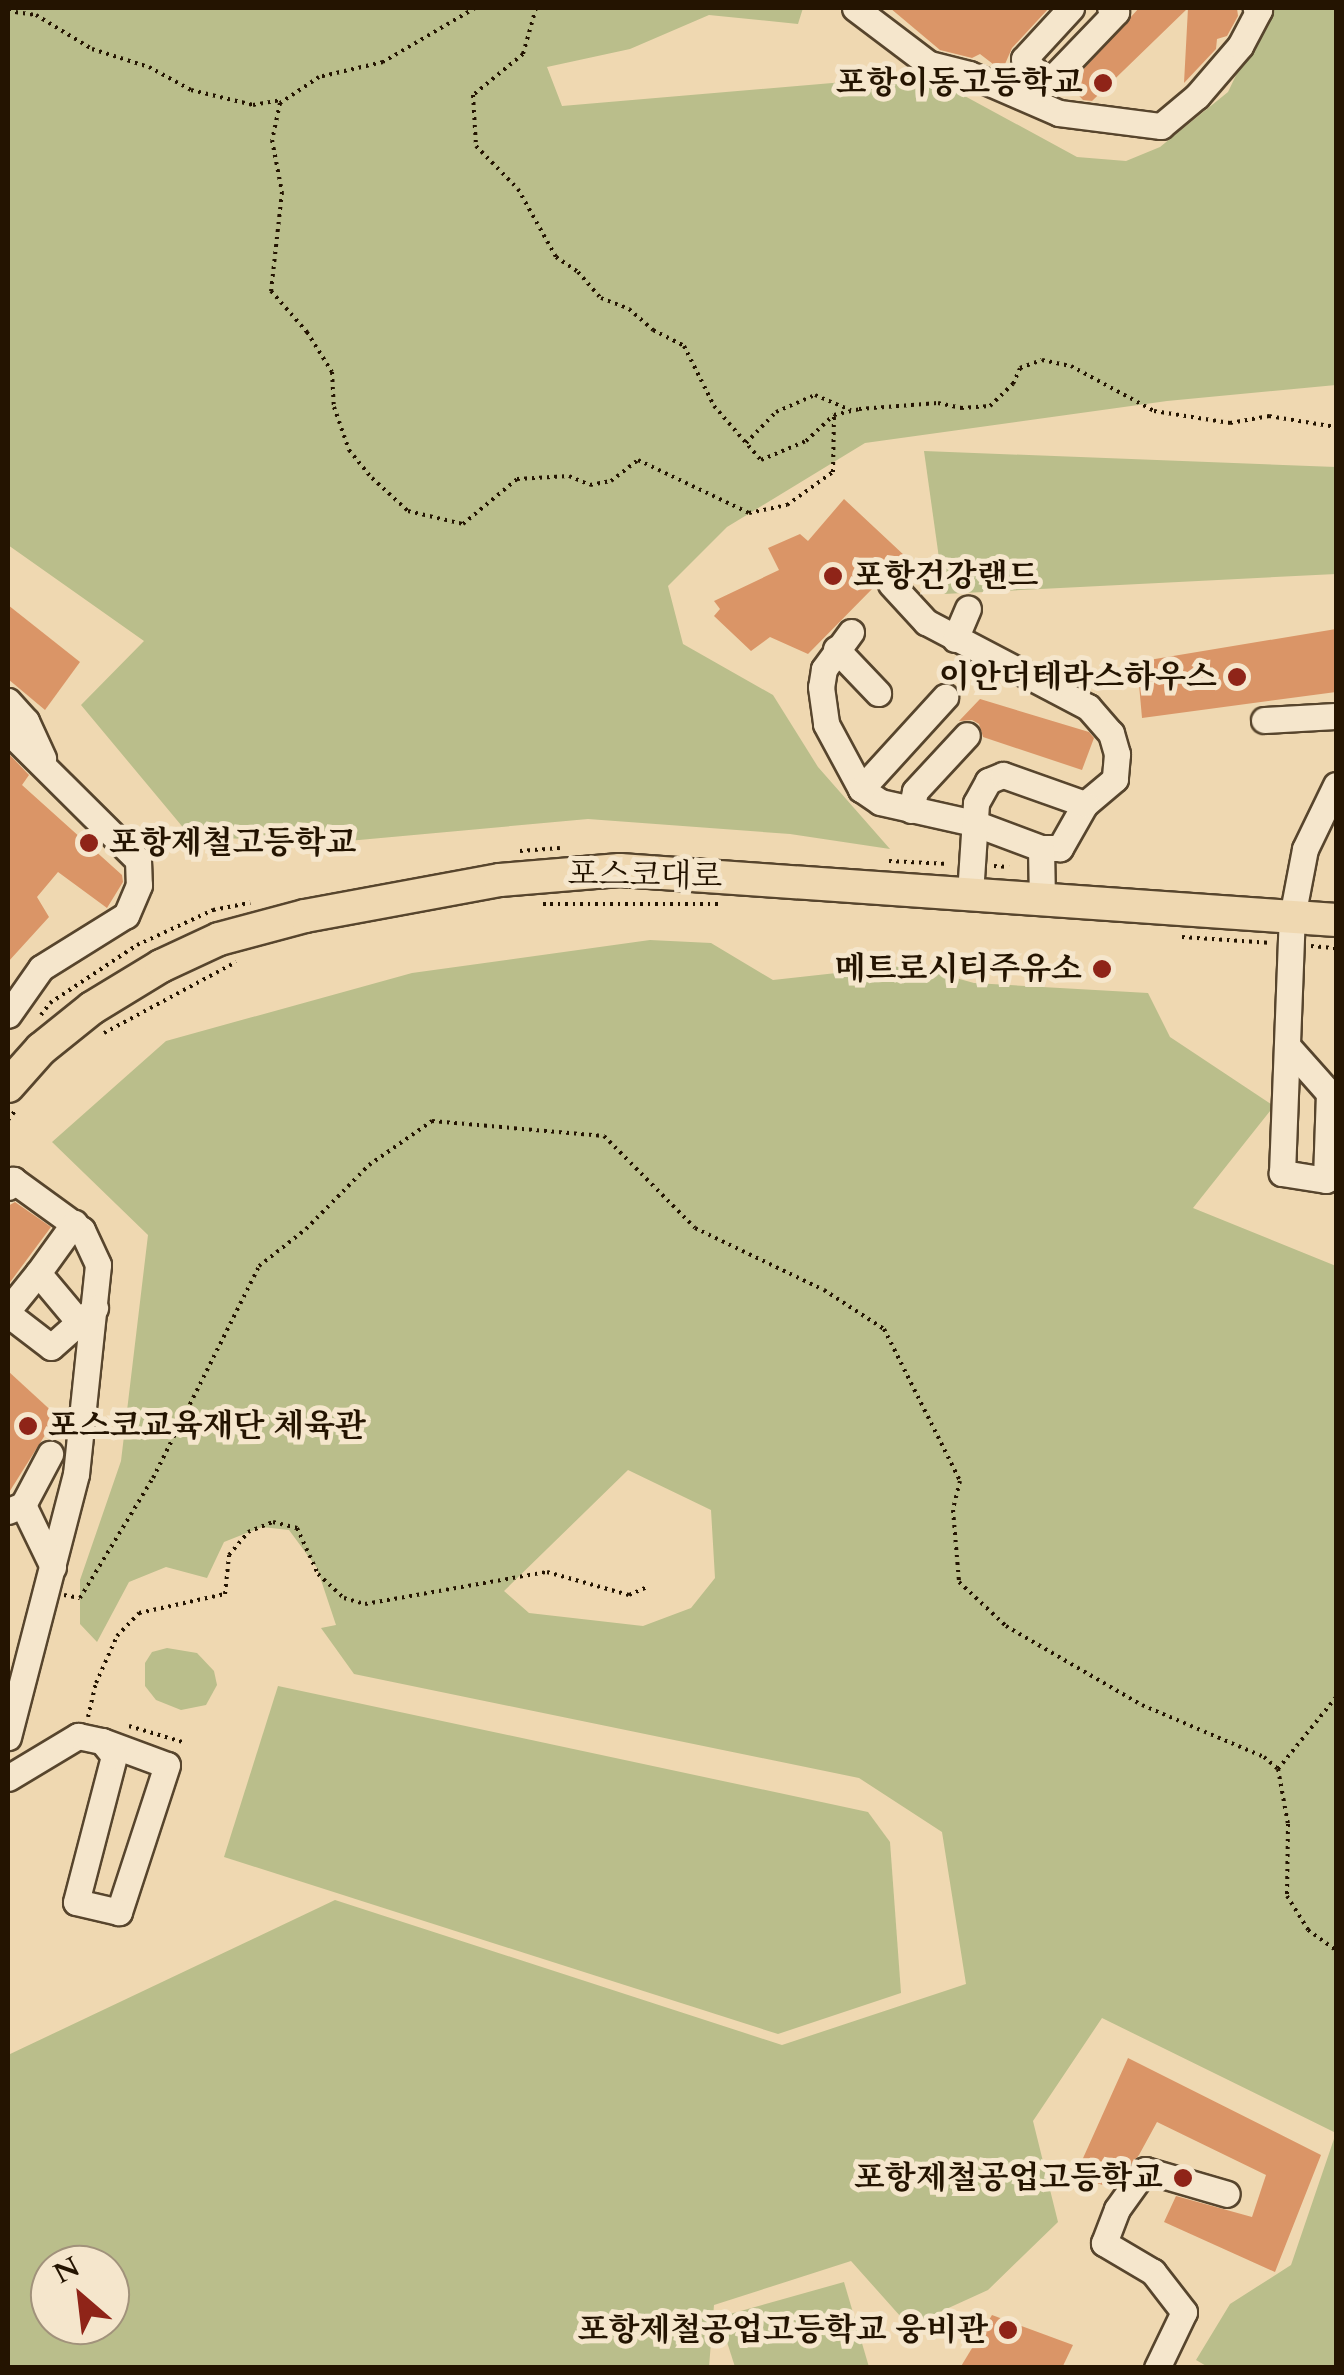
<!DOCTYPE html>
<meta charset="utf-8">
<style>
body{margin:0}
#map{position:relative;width:1344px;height:2375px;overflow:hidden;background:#efd8b1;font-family:Cardo,"Noto Serif KR",serif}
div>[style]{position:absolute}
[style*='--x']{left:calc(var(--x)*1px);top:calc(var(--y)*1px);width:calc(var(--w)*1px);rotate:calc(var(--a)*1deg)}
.green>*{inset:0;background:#babe8b}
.building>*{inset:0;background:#da9567}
.path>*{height:4px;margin-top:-2px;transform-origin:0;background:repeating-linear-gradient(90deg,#241401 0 2.5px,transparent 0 7.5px)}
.roads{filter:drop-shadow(2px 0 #57452d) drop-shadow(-2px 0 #57452d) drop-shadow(0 2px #57452d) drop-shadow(0 -2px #57452d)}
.minor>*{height:25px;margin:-12.5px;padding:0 12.5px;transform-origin:12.5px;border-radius:12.5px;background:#f5e6cc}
.major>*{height:32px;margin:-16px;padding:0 16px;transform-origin:16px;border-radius:16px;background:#efd8b1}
.dots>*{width:28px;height:28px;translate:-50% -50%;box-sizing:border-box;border:5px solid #f5e6cc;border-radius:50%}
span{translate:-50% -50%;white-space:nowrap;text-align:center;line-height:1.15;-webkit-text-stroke:10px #f5e6cc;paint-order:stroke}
.poi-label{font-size:32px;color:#241401;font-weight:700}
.right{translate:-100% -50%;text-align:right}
.left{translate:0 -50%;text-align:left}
.street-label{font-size:32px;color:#241401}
.frame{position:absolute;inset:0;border:10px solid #241401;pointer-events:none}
.north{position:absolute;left:30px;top:2245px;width:100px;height:100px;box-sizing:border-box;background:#f5e6cc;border:2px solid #a1927b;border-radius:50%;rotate:332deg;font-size:28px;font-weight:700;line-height:40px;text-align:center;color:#241401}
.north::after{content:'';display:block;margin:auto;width:35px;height:45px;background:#8f2418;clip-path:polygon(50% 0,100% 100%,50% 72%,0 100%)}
</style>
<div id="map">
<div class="green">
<div style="clip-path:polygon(8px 8px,803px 8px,798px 24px,709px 15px,630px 49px,547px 67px,562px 106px,926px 75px,1077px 157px,1126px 161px,1160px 147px,1228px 92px,1268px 8px,1336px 8px,1336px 385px,1167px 401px,865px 443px,727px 527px,668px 586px,683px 644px,773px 695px,818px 767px,890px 849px,790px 834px,588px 819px,337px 842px,191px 837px,81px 705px,144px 641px,8px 545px)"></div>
<div style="clip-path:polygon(924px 451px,1336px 467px,1336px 574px,944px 594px)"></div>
<div style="clip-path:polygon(evenodd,650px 940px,711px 943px,773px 980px,909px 965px,974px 983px,1148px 993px,1170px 1037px,1274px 1106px,1193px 1208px,1336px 1266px,1336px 2367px,1208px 2367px,1196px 2360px,1230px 2304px,1291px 2265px,1336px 2133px,1102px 2018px,1033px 2121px,1058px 2222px,988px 2290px,909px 2326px,851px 2261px,714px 2305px,709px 2367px,8px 2368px,8px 2055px,335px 1900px,782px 2045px,966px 1984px,942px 1832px,859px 1778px,354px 1674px,321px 1628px,336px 1625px,317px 1568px,289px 1530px,262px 1527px,224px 1542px,207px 1578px,166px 1567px,129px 1582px,97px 1642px,80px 1624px,80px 1580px,121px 1461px,148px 1235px,52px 1142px,166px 1041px,412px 973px,650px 940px,628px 1470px,711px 1510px,715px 1578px,691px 1608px,643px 1626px,529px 1613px,504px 1591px,628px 1470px,650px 940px,50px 2265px,110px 2265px,110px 2325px,50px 2325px,50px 2265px)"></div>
<div style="clip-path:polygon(167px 1648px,197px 1653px,214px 1671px,217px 1685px,206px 1705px,181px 1710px,156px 1700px,145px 1686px,145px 1663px,152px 1652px)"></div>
<div style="clip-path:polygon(278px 1686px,868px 1812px,890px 1842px,901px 1993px,778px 2034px,224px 1857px)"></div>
<div style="clip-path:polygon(844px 2282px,869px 2367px,735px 2367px,719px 2317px)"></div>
</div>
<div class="building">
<div style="clip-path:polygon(890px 8px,1049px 8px,1012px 48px,1002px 71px,980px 54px,972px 58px,940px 50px)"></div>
<div style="clip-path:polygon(1139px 8px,1237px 8px,1238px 16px,1227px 36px,1217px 39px,1216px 49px,1184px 83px,1188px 8px,1092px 101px,1083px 100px,1069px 85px)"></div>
<div style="clip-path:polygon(844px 499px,905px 556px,893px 568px,879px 573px,875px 586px,808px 654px,770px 637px,751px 651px,714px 616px,720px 609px,714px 601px,779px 570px,768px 548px,800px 534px,808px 541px)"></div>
<div style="clip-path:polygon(8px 605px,80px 662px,45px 710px,8px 679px)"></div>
<div style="clip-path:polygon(1336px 629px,1336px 692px,1142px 718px,1137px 662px)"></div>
<div style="clip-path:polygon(980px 699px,1089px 732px,1094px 738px,1082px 770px,983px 737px,979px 724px,972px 720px,959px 721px)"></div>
<div style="clip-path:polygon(8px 753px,29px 775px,22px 785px,122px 875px,123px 882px,107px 908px,58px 872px,37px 897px,49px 917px,8px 962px)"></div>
<div style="clip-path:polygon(15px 1202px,51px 1227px,8px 1285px,8px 1206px)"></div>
<div style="clip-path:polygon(8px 1371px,57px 1416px,8px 1494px)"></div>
<div style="clip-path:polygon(1128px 2058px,1321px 2155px,1275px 2272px,1164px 2222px,1176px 2196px,1252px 2217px,1266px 2175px,1157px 2122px,1139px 2155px,1112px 2188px,1075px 2176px)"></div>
<div style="clip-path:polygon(992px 2315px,1073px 2345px,1062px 2368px,960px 2368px)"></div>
</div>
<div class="path">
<div style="--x:475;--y:8;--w:107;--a:149.6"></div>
<div style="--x:383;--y:62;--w:66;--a:166.8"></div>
<div style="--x:319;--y:77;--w:47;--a:146.3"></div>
<div style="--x:280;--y:103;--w:38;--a:102"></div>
<div style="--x:272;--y:140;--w:53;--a:79.1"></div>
<div style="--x:282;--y:192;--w:100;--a:96.3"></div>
<div style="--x:271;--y:291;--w:55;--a:48.7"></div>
<div style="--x:307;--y:332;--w:47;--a:58"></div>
<div style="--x:332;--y:372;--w:35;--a:87"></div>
<div style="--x:334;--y:407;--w:46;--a:70.8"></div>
<div style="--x:349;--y:450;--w:36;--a:51"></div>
<div style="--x:372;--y:478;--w:49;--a:42.5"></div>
<div style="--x:408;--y:511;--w:57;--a:13.3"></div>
<div style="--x:463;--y:524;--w:70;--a:-39.8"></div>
<div style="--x:517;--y:479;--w:52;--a:-3.3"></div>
<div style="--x:569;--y:476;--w:23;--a:23"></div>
<div style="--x:590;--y:485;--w:21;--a:-11"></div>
<div style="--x:611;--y:481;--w:34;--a:-38"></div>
<div style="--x:638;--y:460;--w:123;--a:25.5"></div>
<div style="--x:749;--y:513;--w:39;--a:-12"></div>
<div style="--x:787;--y:505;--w:57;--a:-35.7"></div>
<div style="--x:833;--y:472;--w:57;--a:-89"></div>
<div style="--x:536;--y:8;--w:48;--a:105.8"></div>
<div style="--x:523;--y:54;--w:65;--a:140.6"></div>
<div style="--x:473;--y:95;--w:51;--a:86.6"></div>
<div style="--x:476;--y:146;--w:60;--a:45.7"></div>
<div style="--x:518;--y:189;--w:78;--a:60.8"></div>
<div style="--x:556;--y:257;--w:27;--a:34"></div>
<div style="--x:578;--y:272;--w:35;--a:49"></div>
<div style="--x:601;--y:298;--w:30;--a:21"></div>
<div style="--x:629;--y:309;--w:32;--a:41"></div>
<div style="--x:653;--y:330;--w:35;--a:27"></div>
<div style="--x:684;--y:346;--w:67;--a:63.4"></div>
<div style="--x:714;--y:406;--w:72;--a:49"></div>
<div style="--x:761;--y:460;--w:49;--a:-22.9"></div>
<div style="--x:806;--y:441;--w:38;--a:-43"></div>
<div style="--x:834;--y:415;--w:26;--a:-13"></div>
<div style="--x:859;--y:409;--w:79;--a:-4.3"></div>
<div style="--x:938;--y:403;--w:24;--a:12"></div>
<div style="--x:961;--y:408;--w:29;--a:-4"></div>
<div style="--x:990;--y:406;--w:32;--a:-44"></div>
<div style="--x:1013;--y:384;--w:17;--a:-66"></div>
<div style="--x:1020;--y:368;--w:23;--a:-20"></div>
<div style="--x:1042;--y:360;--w:30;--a:12"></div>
<div style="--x:1071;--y:366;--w:94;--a:28.5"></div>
<div style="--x:1154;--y:411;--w:77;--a:9"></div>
<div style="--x:1230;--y:423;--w:40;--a:-10"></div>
<div style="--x:1269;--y:416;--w:68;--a:9.3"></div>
<div style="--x:8;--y:11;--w:28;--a:8"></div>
<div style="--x:36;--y:15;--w:66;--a:31.3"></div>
<div style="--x:92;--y:49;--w:60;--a:17.5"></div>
<div style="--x:149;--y:67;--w:48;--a:28.7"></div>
<div style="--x:191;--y:90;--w:64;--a:13.6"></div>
<div style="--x:253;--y:105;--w:28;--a:-10"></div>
<div style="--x:746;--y:443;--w:43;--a:-45.9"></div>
<div style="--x:776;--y:412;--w:43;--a:-23.6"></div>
<div style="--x:815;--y:395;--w:39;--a:23"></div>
<div style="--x:520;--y:851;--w:40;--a:-4.3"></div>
<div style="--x:889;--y:861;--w:60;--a:2.9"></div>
<div style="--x:994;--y:866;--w:15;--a:4"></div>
<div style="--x:543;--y:904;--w:175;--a:0"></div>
<div style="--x:1182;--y:937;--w:90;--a:3.8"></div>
<div style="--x:1311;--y:946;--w:25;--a:5"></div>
<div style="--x:41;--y:1015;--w:15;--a:-53"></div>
<div style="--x:50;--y:1003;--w:105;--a:-33.7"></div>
<div style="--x:137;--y:945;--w:84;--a:-24.7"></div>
<div style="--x:213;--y:910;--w:38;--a:-11"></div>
<div style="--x:104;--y:1033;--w:150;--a:-28.3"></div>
<div style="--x:8;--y:1120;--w:11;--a:-52"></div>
<div style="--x:64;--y:1595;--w:16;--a:11"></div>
<div style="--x:80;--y:1598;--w:140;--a:-58.7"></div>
<div style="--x:153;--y:1478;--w:237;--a:-63.4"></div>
<div style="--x:259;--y:1266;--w:60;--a:-38.2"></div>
<div style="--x:306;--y:1229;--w:90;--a:-45.5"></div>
<div style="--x:369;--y:1165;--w:77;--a:-34.9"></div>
<div style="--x:432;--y:1121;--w:173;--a:5"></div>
<div style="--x:604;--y:1136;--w:129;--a:45.3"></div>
<div style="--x:695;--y:1228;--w:143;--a:25.7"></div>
<div style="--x:824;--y:1290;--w:72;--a:33"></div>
<div style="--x:884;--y:1329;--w:170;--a:63.4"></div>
<div style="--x:960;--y:1481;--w:30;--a:104"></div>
<div style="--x:953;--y:1510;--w:72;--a:85.2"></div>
<div style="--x:959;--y:1582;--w:64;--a:43.1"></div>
<div style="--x:1006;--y:1626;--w:157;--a:30.2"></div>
<div style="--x:1142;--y:1705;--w:133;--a:23.1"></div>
<div style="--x:1264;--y:1757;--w:18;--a:41"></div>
<div style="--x:1278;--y:1769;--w:92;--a:-51.1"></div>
<div style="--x:88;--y:1717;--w:35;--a:-77"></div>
<div style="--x:96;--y:1683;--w:51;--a:-65.9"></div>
<div style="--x:117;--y:1636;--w:32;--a:-46"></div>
<div style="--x:139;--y:1613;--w:88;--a:-12.5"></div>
<div style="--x:225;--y:1594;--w:39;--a:-84"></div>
<div style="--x:229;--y:1555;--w:30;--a:-50"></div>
<div style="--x:248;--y:1532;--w:27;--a:-22"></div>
<div style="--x:273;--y:1522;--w:25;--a:14"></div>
<div style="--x:297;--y:1528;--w:51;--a:65.5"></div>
<div style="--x:318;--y:1574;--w:35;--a:43"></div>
<div style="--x:344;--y:1598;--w:22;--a:16"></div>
<div style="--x:365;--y:1604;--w:185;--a:-10"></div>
<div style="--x:547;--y:1572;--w:85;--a:15.7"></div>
<div style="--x:629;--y:1595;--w:22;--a:-24"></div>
<div style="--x:129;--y:1726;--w:59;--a:16.6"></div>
<div style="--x:1278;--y:1769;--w:56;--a:79.7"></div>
<div style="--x:1288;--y:1824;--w:72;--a:90.8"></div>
<div style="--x:1287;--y:1896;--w:40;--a:58"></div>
<div style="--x:1308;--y:1930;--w:34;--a:36"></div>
</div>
<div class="roads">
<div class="minor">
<div style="--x:855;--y:8;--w:93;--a:37.1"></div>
<div style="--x:929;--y:64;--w:41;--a:14"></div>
<div style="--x:969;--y:74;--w:98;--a:23.4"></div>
<div style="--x:1059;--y:113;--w:103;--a:7.3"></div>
<div style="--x:1161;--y:126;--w:47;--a:-39.8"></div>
<div style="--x:1197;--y:96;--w:66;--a:-49.3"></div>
<div style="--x:1240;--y:46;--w:41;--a:-62.2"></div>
<div style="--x:1259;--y:10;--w:4;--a:-146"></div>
<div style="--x:1071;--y:8;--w:69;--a:132.7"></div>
<div style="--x:1024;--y:59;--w:34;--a:47"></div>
<div style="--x:1047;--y:84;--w:100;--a:-46.2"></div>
<div style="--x:1116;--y:12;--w:7;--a:-146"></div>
<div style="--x:891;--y:584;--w:52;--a:47.4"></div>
<div style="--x:926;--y:622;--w:183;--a:27.7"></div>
<div style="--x:1088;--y:707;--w:35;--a:49"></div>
<div style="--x:1111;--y:733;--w:22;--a:74"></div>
<div style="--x:1117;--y:754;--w:25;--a:95"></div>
<div style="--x:1115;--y:779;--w:39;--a:140"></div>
<div style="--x:1085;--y:804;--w:51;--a:119.6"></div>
<div style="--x:1060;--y:848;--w:19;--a:180"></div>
<div style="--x:851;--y:632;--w:46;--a:126.1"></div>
<div style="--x:824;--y:669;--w:18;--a:99"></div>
<div style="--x:821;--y:687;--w:37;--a:82"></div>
<div style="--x:826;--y:724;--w:74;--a:61.7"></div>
<div style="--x:861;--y:789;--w:23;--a:34"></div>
<div style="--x:880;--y:802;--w:96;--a:12.6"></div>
<div style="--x:974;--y:823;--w:72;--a:20.5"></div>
<div style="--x:1041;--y:848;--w:51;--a:88.9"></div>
<div style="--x:955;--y:639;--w:33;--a:-67"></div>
<div style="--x:836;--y:649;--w:61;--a:46.3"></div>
<div style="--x:8;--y:701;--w:27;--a:48"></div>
<div style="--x:26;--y:721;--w:41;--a:65.3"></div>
<div style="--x:1264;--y:720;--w:72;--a:-3.2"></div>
<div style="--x:8;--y:731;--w:183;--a:44.8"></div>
<div style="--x:138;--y:860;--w:25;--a:88"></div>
<div style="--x:139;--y:885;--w:33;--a:113"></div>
<div style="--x:126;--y:915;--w:100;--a:148.1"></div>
<div style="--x:41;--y:968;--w:57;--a:125.1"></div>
<div style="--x:861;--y:789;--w:125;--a:-47.6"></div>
<div style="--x:911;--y:810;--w:19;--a:-78"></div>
<div style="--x:915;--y:791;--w:76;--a:-47.1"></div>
<div style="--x:970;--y:894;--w:91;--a:-86.2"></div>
<div style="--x:976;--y:803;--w:25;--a:-61"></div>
<div style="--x:988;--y:781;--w:16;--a:-22"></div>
<div style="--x:1003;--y:775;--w:87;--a:19.5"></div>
<div style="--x:1290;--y:1049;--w:59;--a:48.4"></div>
<div style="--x:1329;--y:1093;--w:87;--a:92"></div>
<div style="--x:1326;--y:1180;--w:45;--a:-171"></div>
<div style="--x:1282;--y:1173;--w:256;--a:-87.8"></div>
<div style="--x:1292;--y:917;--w:69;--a:-79.2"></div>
<div style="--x:1305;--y:849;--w:71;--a:-64.2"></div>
<div style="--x:8;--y:1187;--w:9;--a:-54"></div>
<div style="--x:13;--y:1180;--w:85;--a:35.9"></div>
<div style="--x:82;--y:1230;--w:38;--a:65"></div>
<div style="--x:98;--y:1265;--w:210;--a:96"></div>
<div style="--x:76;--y:1474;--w:272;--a:104.5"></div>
<div style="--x:38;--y:1273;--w:62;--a:-54.2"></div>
<div style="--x:8;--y:1310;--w:48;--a:-51"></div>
<div style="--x:38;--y:1273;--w:64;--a:50.1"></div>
<div style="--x:8;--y:1314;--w:54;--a:37.5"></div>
<div style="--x:51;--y:1347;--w:59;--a:-41.6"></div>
<div style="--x:23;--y:1505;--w:58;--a:-62.1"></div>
<div style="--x:8;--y:1511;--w:16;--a:-22"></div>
<div style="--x:23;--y:1505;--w:69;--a:64.2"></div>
<div style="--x:8;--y:1778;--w:82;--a:-31"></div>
<div style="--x:78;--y:1736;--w:25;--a:12"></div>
<div style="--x:102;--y:1741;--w:69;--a:20.3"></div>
<div style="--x:167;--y:1765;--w:155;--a:108.1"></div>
<div style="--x:119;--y:1912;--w:44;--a:-166.9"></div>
<div style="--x:76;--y:1902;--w:151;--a:-75.4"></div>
<div style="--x:114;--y:1756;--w:19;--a:-129"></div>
<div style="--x:1157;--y:2368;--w:62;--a:-64.3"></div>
<div style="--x:1184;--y:2312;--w:51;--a:-127.8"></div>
<div style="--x:1153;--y:2272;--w:57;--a:-149.4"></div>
<div style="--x:1104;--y:2243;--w:36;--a:-69"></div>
<div style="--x:1117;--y:2209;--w:48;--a:-54.3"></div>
<div style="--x:1145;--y:2170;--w:85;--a:16.3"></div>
</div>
<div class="major">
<div style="--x:8;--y:1086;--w:50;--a:-48.3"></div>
<div style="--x:41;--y:1049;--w:65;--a:-38.8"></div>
<div style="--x:92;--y:1008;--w:81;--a:-31.3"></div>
<div style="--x:161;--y:966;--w:64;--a:-25"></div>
<div style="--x:219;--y:939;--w:89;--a:-15"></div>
<div style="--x:305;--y:916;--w:198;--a:-10.5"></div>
<div style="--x:500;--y:880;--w:120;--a:-4.8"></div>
<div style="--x:620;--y:870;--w:718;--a:3.99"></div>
</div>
</div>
<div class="dots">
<div style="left:1103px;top:83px;background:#8f2418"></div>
<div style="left:833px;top:576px;background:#8f2418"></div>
<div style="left:1237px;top:677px;background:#8f2418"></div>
<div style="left:89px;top:843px;background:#8f2418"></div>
<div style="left:1102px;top:969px;background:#8f2418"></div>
<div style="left:28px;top:1426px;background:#8f2418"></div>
<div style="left:1183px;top:2178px;background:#8f2418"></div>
<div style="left:1008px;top:2330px;background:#8f2418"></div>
</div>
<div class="poi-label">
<span class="right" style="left:1083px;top:83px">포항이동고등학교</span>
<span class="left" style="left:853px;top:576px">포항건강랜드</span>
<span class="right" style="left:1217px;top:677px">이안더테라스하우스</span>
<span class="left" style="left:109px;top:843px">포항제철고등학교</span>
<span class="right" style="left:1082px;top:969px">메트로시티주유소</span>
<span class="left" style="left:48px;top:1426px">포스코교육재단 체육관</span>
<span class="right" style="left:1163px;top:2178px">포항제철공업고등학교</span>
<span class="right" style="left:988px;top:2330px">포항제철공업고등학교 웅비관</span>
</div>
<div class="street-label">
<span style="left:645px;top:876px;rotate:1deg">포스코대로</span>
</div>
<div class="frame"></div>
<div class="north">N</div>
</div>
